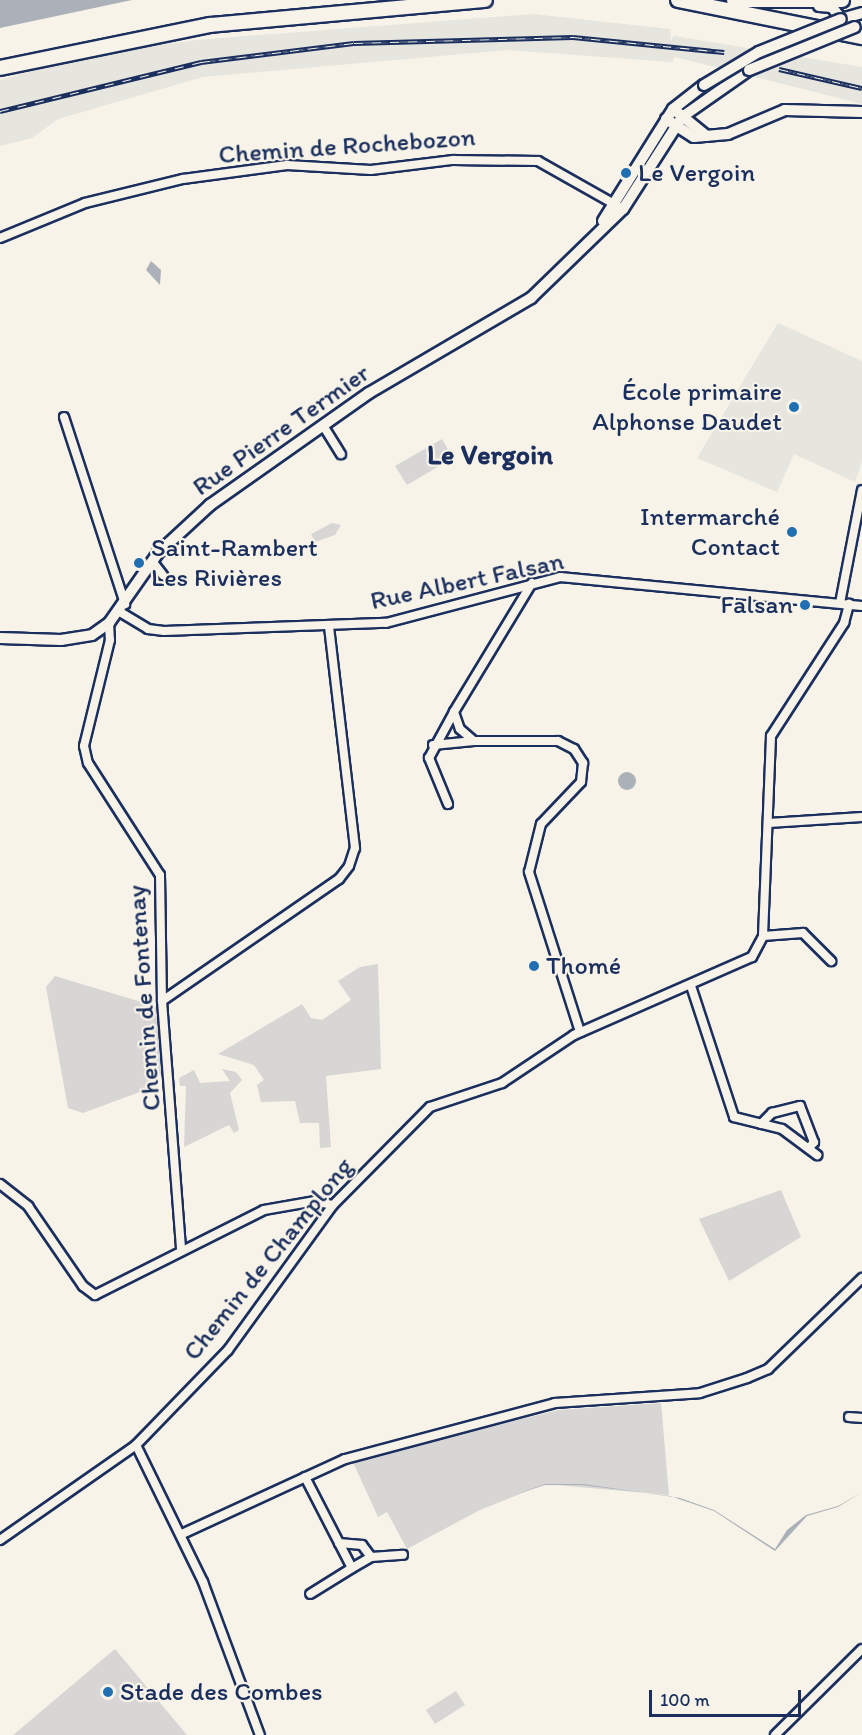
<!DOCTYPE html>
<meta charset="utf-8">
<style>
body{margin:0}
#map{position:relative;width:862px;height:1735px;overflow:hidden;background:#f7f3e8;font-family:Itim,sans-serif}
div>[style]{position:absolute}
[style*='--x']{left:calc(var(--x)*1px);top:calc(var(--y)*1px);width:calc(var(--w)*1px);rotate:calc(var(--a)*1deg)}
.built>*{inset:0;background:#e6e5de}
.green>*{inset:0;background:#d7d6d4}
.water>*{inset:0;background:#acb0b9}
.round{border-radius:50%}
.roads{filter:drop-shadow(2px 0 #1b2f5e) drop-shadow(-2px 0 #1b2f5e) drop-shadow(0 2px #1b2f5e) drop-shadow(0 -2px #1b2f5e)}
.minor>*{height:8px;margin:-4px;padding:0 4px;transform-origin:4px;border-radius:4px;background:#f7f3e8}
.tertiary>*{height:10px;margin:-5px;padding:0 5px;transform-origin:5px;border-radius:5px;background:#f7f3e8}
.primary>*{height:14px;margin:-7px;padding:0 7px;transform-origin:7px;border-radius:7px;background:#f7f3e8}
.rail>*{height:5px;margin-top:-2.5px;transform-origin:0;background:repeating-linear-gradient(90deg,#f7f3e8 0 9px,#1b2f5e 0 18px);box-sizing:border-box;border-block:2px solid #1b2f5e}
.bridges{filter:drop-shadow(2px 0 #1b2f5e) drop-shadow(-2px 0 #1b2f5e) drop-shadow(0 2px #1b2f5e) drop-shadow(0 -2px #1b2f5e)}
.tertiary-bridge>*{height:10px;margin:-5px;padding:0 5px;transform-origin:5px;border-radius:5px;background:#f7f3e8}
.dots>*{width:16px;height:16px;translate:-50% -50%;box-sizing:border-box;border:3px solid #f7f3e8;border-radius:50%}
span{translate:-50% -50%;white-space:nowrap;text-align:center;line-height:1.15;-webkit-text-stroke:4.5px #f7f3e8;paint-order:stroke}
.street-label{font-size:26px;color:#1b2f5e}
.poi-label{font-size:26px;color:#1b2f5e}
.left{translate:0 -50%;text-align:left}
.right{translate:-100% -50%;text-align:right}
.quarter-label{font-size:28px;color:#1b2f5e;font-weight:700}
.scale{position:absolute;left:649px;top:1690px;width:152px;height:27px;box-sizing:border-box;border:3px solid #1b2f5e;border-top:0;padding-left:8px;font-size:18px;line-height:21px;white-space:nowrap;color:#1b2f5e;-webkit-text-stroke:4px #f7f3e8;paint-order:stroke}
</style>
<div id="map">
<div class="built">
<div style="clip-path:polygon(533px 14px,670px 29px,671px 41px,674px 36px,862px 67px,862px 104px,675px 57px,672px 62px,508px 50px,203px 77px,58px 119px,32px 138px,0 146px,0 80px,88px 55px,196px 40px)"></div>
<div style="clip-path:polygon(778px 323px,862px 361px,862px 462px,855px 482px,794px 454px,777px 492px,697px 458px)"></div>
</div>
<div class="green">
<div style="clip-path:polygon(442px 439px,453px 458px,407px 485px,395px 466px)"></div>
<div style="clip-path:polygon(332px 523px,341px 525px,335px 535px,315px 542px,311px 534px)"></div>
<div style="clip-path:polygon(378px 964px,381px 1069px,326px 1076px,331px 1147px,320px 1148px,319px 1123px,300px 1123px,295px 1101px,261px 1102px,257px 1085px,264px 1080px,254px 1065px,218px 1054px,302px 1004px,311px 1018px,322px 1020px,351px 1000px,338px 981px,360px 967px)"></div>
<div style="clip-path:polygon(55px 976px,158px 1007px,165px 1074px,155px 1075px,156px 1086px,83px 1113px,68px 1108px,46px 987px)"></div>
<div style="clip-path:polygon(222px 1069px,236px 1072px,242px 1080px,230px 1093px,239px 1130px,234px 1133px,229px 1125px,184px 1147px,186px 1086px,180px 1086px,179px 1078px,194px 1070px,200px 1083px,230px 1081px)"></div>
<div style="clip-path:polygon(781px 1190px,801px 1237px,729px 1281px,699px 1219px)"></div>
<div style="clip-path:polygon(661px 1403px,669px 1495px,545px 1484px,480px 1510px,407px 1549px,387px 1512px,378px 1517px,352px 1460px,559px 1410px)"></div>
<div style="clip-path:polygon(115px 1649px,187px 1735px,13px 1735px)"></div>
<div style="clip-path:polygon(456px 1691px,465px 1705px,435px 1724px,426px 1710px)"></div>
</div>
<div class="water">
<div style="clip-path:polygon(0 0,132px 0,0 28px)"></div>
<div style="clip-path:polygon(151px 261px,161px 270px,160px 285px,146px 270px)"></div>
<div class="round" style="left:618px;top:772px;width:18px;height:18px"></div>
<div style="clip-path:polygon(545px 1484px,584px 1484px,680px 1498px,714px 1510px,775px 1549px,787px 1530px,806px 1515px,838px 1506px,862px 1492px,838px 1507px,807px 1516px,775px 1551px,714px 1511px,670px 1496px,582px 1485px,545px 1485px,514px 1495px)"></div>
</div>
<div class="roads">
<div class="minor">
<div style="--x:0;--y:238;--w:92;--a:-22.4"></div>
<div style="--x:85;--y:203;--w:101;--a:-13.8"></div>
<div style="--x:183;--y:179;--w:105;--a:-7.7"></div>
<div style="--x:287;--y:165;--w:84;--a:3.4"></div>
<div style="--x:371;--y:170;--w:83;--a:-7"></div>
<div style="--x:453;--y:160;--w:85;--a:0.7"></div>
<div style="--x:538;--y:161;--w:92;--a:29.4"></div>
<div style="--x:64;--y:417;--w:197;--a:71.9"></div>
<div style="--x:324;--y:427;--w:32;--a:58"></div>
<div style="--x:152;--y:561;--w:18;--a:52"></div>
<div style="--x:532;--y:583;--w:151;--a:121.2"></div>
<div style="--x:454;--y:712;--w:18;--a:71"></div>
<div style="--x:460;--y:729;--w:18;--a:41"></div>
<div style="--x:474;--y:741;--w:84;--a:0"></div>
<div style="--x:558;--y:741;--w:18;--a:27"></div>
<div style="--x:574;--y:749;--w:17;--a:57"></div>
<div style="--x:583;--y:763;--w:19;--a:96"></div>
<div style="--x:581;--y:782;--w:58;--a:133.6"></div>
<div style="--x:541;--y:824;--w:49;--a:104"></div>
<div style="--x:529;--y:872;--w:168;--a:72.3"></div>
<div style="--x:840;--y:603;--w:115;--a:-79"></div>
<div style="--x:120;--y:612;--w:33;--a:31"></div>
<div style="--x:148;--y:629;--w:16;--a:7"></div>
<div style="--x:164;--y:631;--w:222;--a:-2.1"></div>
<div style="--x:386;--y:623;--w:180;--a:-14.8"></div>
<div style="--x:560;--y:577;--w:303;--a:5.5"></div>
<div style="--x:109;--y:623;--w:17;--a:87"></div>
<div style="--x:110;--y:640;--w:109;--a:103.8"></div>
<div style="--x:84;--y:746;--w:17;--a:77"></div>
<div style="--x:88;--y:763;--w:133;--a:57.3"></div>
<div style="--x:160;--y:875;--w:126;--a:89.1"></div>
<div style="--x:162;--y:1001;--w:249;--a:85.6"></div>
<div style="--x:433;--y:745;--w:41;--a:-5.6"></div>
<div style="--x:448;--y:804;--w:50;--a:-112.4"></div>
<div style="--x:429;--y:758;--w:52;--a:-61.5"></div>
<div style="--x:769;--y:823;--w:93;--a:-3.7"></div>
<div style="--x:763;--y:936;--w:40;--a:-4.3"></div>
<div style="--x:803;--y:933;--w:40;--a:45"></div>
<div style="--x:691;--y:986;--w:138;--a:71.8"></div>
<div style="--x:734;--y:1117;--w:49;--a:14"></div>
<div style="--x:782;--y:1129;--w:44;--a:36.6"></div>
<div style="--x:162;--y:1001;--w:215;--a:-34.6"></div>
<div style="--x:339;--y:879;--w:16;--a:-52"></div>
<div style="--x:349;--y:866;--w:19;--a:-72"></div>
<div style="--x:355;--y:848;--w:223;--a:-96.7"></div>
<div style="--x:761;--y:1124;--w:16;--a:-45"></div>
<div style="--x:772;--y:1113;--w:29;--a:-14"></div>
<div style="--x:800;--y:1106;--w:39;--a:69"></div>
<div style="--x:814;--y:1142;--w:8;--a:130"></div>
<div style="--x:0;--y:1184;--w:36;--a:38"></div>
<div style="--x:28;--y:1206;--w:97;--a:55.5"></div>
<div style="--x:83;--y:1286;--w:15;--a:37"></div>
<div style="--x:95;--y:1295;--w:189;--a:-26.7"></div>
<div style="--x:264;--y:1210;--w:52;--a:-10"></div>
<div style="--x:315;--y:1201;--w:18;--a:13"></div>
<div style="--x:849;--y:1417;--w:13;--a:4"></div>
<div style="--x:136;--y:1445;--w:153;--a:63.9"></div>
<div style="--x:203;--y:1582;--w:163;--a:69.6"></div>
<div style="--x:305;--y:1477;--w:102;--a:62.7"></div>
<div style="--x:352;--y:1568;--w:49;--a:148.2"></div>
<div style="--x:182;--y:1534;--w:179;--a:-24.7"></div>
<div style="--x:345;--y:1459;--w:217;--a:-14.9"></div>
<div style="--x:555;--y:1403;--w:145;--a:-3.9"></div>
<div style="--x:700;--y:1393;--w:49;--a:-17.7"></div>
<div style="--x:747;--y:1378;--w:23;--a:-23"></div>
<div style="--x:768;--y:1369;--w:131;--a:-44.1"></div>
<div style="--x:0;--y:1540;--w:166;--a:-34.9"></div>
<div style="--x:136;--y:1445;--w:132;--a:-45.9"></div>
<div style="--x:228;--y:1350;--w:179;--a:-54.1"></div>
<div style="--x:333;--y:1205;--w:138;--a:-45.3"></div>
<div style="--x:430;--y:1107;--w:76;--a:-18.4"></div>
<div style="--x:502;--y:1083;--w:87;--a:-33.7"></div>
<div style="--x:574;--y:1035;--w:194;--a:-23.7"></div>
<div style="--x:752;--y:957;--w:24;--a:-62"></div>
<div style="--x:763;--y:936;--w:200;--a:-87.7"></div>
<div style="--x:771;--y:736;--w:135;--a:-57.1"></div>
<div style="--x:844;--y:623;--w:20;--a:-75"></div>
<div style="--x:339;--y:1543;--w:23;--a:5"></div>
<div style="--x:362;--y:1545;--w:15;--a:53"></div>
<div style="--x:371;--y:1557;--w:32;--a:-4"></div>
<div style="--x:352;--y:1568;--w:22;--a:-30"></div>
<div style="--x:775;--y:1735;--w:122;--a:-44.7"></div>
</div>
<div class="tertiary">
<div style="--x:819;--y:6;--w:13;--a:4"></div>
<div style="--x:832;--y:7;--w:15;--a:53"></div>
<div style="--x:841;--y:19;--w:22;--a:-16"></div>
<div style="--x:677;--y:112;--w:38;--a:39"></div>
<div style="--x:666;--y:119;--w:33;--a:33"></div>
<div style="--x:694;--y:137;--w:34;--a:-5"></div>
<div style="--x:728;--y:134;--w:62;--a:-22.8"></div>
<div style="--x:785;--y:110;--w:77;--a:1.5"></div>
<div style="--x:603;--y:221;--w:132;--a:-58"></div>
<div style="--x:673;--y:109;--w:39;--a:-38"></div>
<div style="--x:0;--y:638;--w:61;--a:1.9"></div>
<div style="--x:61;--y:640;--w:31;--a:-9"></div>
<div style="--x:92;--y:635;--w:21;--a:-35"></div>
<div style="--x:109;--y:623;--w:85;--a:-55"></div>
<div style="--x:158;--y:553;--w:71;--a:-42.7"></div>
<div style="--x:210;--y:505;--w:194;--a:-35.2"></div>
<div style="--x:369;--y:393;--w:188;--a:-30.4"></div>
<div style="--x:531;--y:298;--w:128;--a:-44.1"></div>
<div style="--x:623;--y:209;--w:109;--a:-57.3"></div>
<div style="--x:682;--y:117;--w:82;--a:-35"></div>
</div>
<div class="primary">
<div style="--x:678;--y:0;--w:188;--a:11.4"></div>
<div style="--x:734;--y:0;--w:108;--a:0"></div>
<div style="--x:0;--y:68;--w:214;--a:-11.6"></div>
<div style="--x:210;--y:25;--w:276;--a:-5.2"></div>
</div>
</div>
<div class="rail">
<div style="--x:779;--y:69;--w:85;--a:12.9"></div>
<div style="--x:0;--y:111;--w:207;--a:-13.7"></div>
<div style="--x:201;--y:62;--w:154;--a:-7.1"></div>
<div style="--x:354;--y:43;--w:219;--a:-1.6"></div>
<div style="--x:573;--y:37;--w:152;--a:5.7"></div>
</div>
<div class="bridges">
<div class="tertiary-bridge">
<div style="--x:749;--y:70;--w:114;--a:-22.1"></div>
<div style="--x:704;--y:85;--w:64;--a:-31"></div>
<div style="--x:759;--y:52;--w:88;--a:-21.9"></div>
</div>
</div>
<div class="dots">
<div style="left:626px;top:173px;background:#1f6fb2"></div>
<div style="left:794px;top:407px;background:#1f6fb2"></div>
<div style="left:792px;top:532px;background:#1f6fb2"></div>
<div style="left:139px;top:563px;background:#1f6fb2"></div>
<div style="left:805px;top:605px;background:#1f6fb2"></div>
<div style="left:534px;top:966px;background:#1f6fb2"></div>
<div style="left:108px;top:1692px;background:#1f6fb2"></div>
</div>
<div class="street-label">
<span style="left:347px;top:146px;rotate:-4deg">Chemin de Rochebozon</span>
<span style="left:281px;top:430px;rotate:-35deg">Rue Pierre Termier</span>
<span style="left:467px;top:581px;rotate:-12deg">Rue Albert Falsan</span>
<span style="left:144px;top:998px;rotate:-94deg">Chemin de Fontenay</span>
<span style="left:268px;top:1259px;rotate:-51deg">Chemin de Champlong</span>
</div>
<div class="poi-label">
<span class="left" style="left:638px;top:173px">Le Vergoin</span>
<span class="right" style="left:782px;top:407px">École primaire<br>Alphonse Daudet</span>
<span class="right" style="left:780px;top:532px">Intermarché<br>Contact</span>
<span class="left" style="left:151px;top:563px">Saint-Rambert<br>Les Rivières</span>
<span class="right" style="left:793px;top:605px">Falsan</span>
<span class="left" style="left:546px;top:966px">Thomé</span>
<span class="left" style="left:120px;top:1692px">Stade des Combes</span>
</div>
<div class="quarter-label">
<span style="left:490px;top:454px">Le Vergoin</span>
</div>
<div class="scale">100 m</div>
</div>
